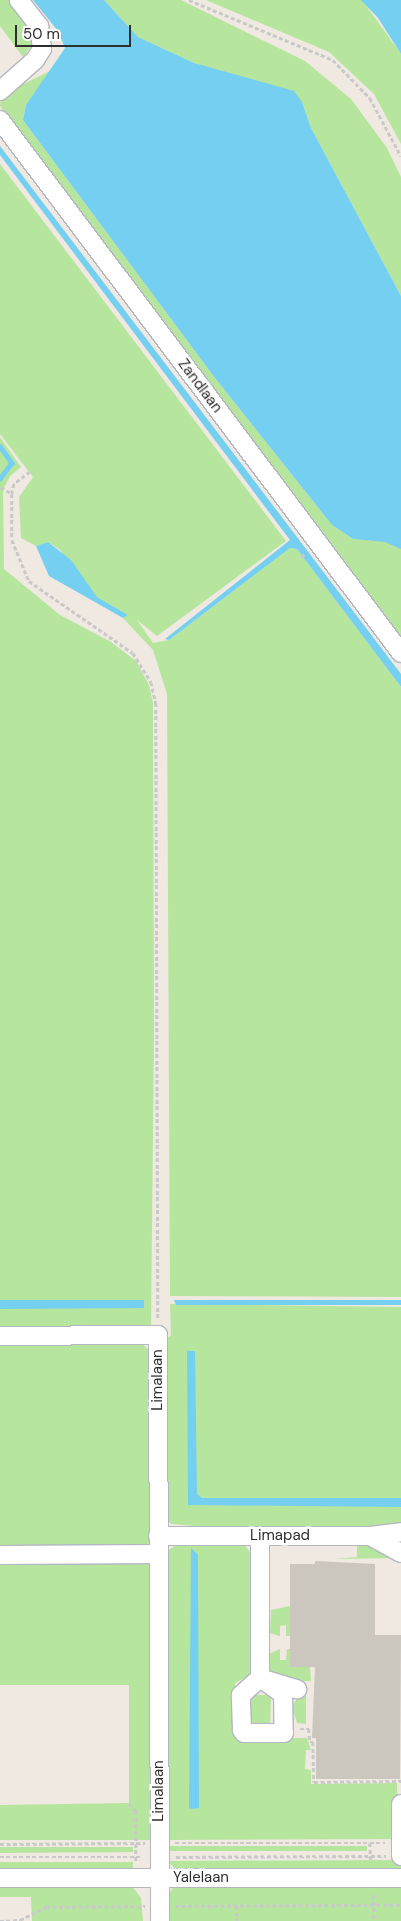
<!DOCTYPE html>
<style>
body{margin:0}
#map{position:relative;width:401px;height:1921px;overflow:hidden;background:#efe9e1;font-family:"DM Sans",sans-serif}
div>[style]{position:absolute}
[style*='--x']{left:calc(var(--x)*1px);top:calc(var(--y)*1px);width:calc(var(--w)*1px);rotate:calc(var(--a)*1deg)}
.green>*{inset:0;background:#b6e59e}
.water>*{inset:0;background:#75cff0}
.stream>*{height:4.5px;margin:-2.25px;padding:0 2.25px;transform-origin:2.25px;border-radius:2.25px;background:#75cff0}
.building>*{inset:0;background:#cbc7bf}
.path>*{height:2.5px;margin-top:-1.25px;transform-origin:0;background:repeating-linear-gradient(90deg,#c9c9c9 0 4px,transparent 0 6.5px)}
.roads{filter:drop-shadow(1px 0 #b4b7c1) drop-shadow(-1px 0 #b4b7c1) drop-shadow(0 1px #b4b7c1) drop-shadow(0 -1px #b4b7c1)}
.minor>*{height:18px;margin:-9px;padding:0 9px;transform-origin:9px;border-radius:9px;background:#fff}
span{translate:-50% -50%;white-space:nowrap;text-align:center;line-height:1.15;-webkit-text-stroke:5px #fff;paint-order:stroke}
.street-label{font-size:15px;color:#2e2e2e}
.scale{position:absolute;left:15px;top:25px;width:116px;height:22px;box-sizing:border-box;border:2px solid #2e2e2e;border-top:0;padding-left:6px;font-size:15px;line-height:18px;white-space:nowrap;color:#2e2e2e;-webkit-text-stroke:4px #fff;paint-order:stroke}
</style>
<div id="map">
<div class="green">
<div style="clip-path:polygon(0 0,14px 0,31px 20px,36px 39px,23px 57px,0 26px)"></div>
<div style="clip-path:polygon(104px 0,181px 0,305px 61px,351px 99px,387px 148px,401px 177px,401px 296px,311px 128px,302px 102px,194px 63px,138px 37px)"></div>
<div style="clip-path:polygon(206px 0,362px 0,401px 54px,401px 144px,374px 94px,329px 52px)"></div>
<div style="clip-path:polygon(52px 70px,26px 105px,23px 120px,215px 378px,332px 525px,353px 539px,401px 543px,401px 636px,0 106px,1px 95px)"></div>
<div style="clip-path:polygon(0 164px,286px 541px,157px 636px,137px 620px,153px 643px,169px 640px,290px 548px,297px 549px,401px 687px,401px 1297px,170px 1296px,167px 694px,153px 650px,123px 618px,128px 615px,97px 597px,60px 550px,48px 542px,36px 546px,21px 538px,19px 497px,33px 477px,0 434px)"></div>
<div style="clip-path:polygon(0 437px,21px 467px,10px 476px,3px 490px,4px 569px,60px 615px,111px 642px,136px 661px,149px 685px,153px 703px,154px 1036px,151px 1325px,147px 1330px,0 1331px)"></div>
<div style="clip-path:polygon(170px 1304px,401px 1307px,401px 1543px,171px 1524px,166px 1518px,165px 1340px,171px 1335px)"></div>
<div style="clip-path:polygon(0 1344px,143px 1344px,151px 1353px,151px 1541px,144px 1547px,0 1548px)"></div>
<div style="clip-path:polygon(357px 1542px,373px 1542px,399px 1558px,333px 1559px,357px 1557px)"></div>
<div style="clip-path:polygon(178px 1543px,243px 1543px,253px 1556px,253px 1674px,235px 1683px,235px 1734px,246px 1738px,307px 1738px,311px 1750px,306px 1750px,305px 1769px,311px 1770px,311px 1784px,397px 1783px,398px 1839px,167px 1840px,166px 1559px,168px 1551px)"></div>
<div style="clip-path:polygon(0 1559px,147px 1560px,151px 1565px,152px 1840px,0 1840px,0 1805px,129px 1803px,129px 1685px,0 1685px)"></div>
<div style="clip-path:polygon(290px 1606px,290px 1636px,286px 1636px,286px 1625px,280px 1626px,280px 1636px,270px 1633px,271px 1610px)"></div>
<div style="clip-path:polygon(280px 1649px,280px 1660px,286px 1660px,287px 1649px,290px 1649px,310px 1667px,311px 1681px,280px 1681px,269px 1673px,269px 1654px)"></div>
<div style="clip-path:polygon(248px 1695px,271px 1695px,270px 1729px,248px 1728px)"></div>
<div style="clip-path:polygon(306px 1695px,306px 1724px,297px 1723px,292px 1706px,298px 1697px)"></div>
<div style="clip-path:polygon(166px 1846px,367px 1846px,367px 1851px,167px 1851px)"></div>
<div style="clip-path:polygon(0 1847px,133px 1847px,133px 1852px,0 1853px)"></div>
<div style="clip-path:polygon(401px 1860px,401px 1869px,175px 1869px,168px 1861px)"></div>
<div style="clip-path:polygon(0 1862px,133px 1862px,133px 1869px,0 1871px)"></div>
<div style="clip-path:polygon(401px 1885px,401px 1921px,167px 1921px,167px 1897px,173px 1888px,182px 1886px)"></div>
<div style="clip-path:polygon(0 1886px,132px 1886px,141px 1898px,143px 1921px,32px 1921px,31px 1897px,0 1897px)"></div>
</div>
<div class="water">
<div style="clip-path:polygon(33px 0,104px 0,138px 37px,194px 63px,294px 91px,302px 102px,311px 128px,401px 296px,401px 549px,385px 542px,353px 539px,332px 525px,215px 378px,23px 120px,26px 105px,65px 48px,58px 31px)"></div>
<div style="clip-path:polygon(361px 0,401px 0,401px 54px,378px 18px)"></div>
<div style="clip-path:polygon(0 146px,401px 674px,401px 687px,297px 549px,290px 548px,169px 640px,165px 639px,290px 540px,0 155px)"></div>
<div style="clip-path:polygon(48px 542px,71px 560px,97px 597px,128px 615px,123px 618px,49px 576px,36px 546px)"></div>
<div style="clip-path:polygon(0 1300px,144px 1300px,144px 1308px,0 1309px)"></div>
<div style="clip-path:polygon(174px 1300px,401px 1300px,401px 1305px,176px 1305px)"></div>
<div style="clip-path:polygon(187px 1351px,195px 1351px,197px 1494px,202px 1498px,401px 1498px,401px 1507px,188px 1505px)"></div>
<div style="clip-path:polygon(191px 1548px,198px 1555px,199px 1808px,192px 1809px,189px 1808px)"></div>
</div>
<div class="stream">
<div style="--x:0;--y:446;--w:21;--a:55"></div>
<div style="--x:12;--y:463;--w:20;--a:127"></div>
</div>
<div class="building">
<div style="clip-path:polygon(315px 1561px,375px 1564px,375px 1635px,401px 1635px,400px 1779px,316px 1779px,316px 1738px,312px 1738px,315px 1667px,290px 1667px,290px 1564px,315px 1564px)"></div>
</div>
<div class="path">
<div style="--x:189;--y:0;--w:156;--a:22.6"></div>
<div style="--x:333;--y:60;--w:53;--a:45.8"></div>
<div style="--x:370;--y:98;--w:66;--a:61.9"></div>
<div style="--x:30;--y:472;--w:20;--a:143"></div>
<div style="--x:14;--y:484;--w:10;--a:101"></div>
<div style="--x:12;--y:494;--w:46;--a:90"></div>
<div style="--x:12;--y:540;--w:44;--a:67.5"></div>
<div style="--x:29;--y:581;--w:126;--a:34.7"></div>
<div style="--x:133;--y:653;--w:34;--a:58"></div>
<div style="--x:151;--y:682;--w:22;--a:77"></div>
<div style="--x:156;--y:703;--w:616;--a:89.81"></div>
<div style="--x:1;--y:487;--w:13;--a:32"></div>
<div style="--x:301;--y:557;--w:6;--a:-39"></div>
<div style="--x:300;--y:1729;--w:9;--a:0"></div>
<div style="--x:309;--y:1729;--w:13;--a:86"></div>
<div style="--x:310;--y:1742;--w:3;--a:0"></div>
<div style="--x:313;--y:1742;--w:40;--a:88.6"></div>
<div style="--x:314;--y:1782;--w:87;--a:-0.7"></div>
<div style="--x:129;--y:1804;--w:10;--a:45"></div>
<div style="--x:136;--y:1811;--w:51;--a:90"></div>
<div style="--x:175;--y:1843;--w:210;--a:0"></div>
<div style="--x:370;--y:1843;--w:19;--a:87"></div>
<div style="--x:0;--y:1844;--w:145;--a:-0.4"></div>
<div style="--x:0;--y:1857;--w:143;--a:0"></div>
<div style="--x:176;--y:1857;--w:210;--a:-0.3"></div>
<div style="--x:374;--y:1895;--w:26;--a:90"></div>
<div style="--x:175;--y:1906;--w:226;--a:-0.3"></div>
<div style="--x:237;--y:1906;--w:15;--a:90"></div>
<div style="--x:0;--y:1921;--w:20;--a:-3"></div>
<div style="--x:20;--y:1920;--w:29;--a:-27"></div>
<div style="--x:46;--y:1907;--w:99;--a:-0.6"></div>
</div>
<div class="roads">
<div class="minor">
<div style="--x:0;--y:91;--w:47;--a:-41.5"></div>
<div style="--x:35;--y:60;--w:13;--a:-58"></div>
<div style="--x:42;--y:49;--w:23;--a:-97"></div>
<div style="--x:39;--y:26;--w:33;--a:-128"></div>
<div style="--x:0;--y:120;--w:667;--a:53.04"></div>
<div style="--x:0;--y:1336;--w:158;--a:-0.4"></div>
<div style="--x:158;--y:1335;--w:586;--a:89.8"></div>
<div style="--x:158;--y:1536;--w:212;--a:0"></div>
<div style="--x:370;--y:1536;--w:31;--a:-7"></div>
<div style="--x:260;--y:1536;--w:142;--a:90"></div>
<div style="--x:260;--y:1678;--w:39;--a:17"></div>
<div style="--x:370;--y:1536;--w:35;--a:29"></div>
<div style="--x:0;--y:1555;--w:158;--a:-0.4"></div>
<div style="--x:260;--y:1678;--w:28;--a:35"></div>
<div style="--x:283;--y:1694;--w:39;--a:89"></div>
<div style="--x:284;--y:1733;--w:40;--a:180"></div>
<div style="--x:244;--y:1733;--w:4;--a:-124"></div>
<div style="--x:242;--y:1730;--w:35;--a:-92"></div>
<div style="--x:241;--y:1695;--w:25;--a:-42"></div>
<div style="--x:401;--y:1856;--w:52;--a:-90"></div>
<div style="--x:0;--y:1878;--w:401;--a:0"></div>
</div>
</div>
<div class="street-label">
<span style="left:200px;top:386px;rotate:53deg">Zandlaan</span>
<span style="left:158px;top:1380px;rotate:-90deg">Limalaan</span>
<span style="left:280px;top:1536px">Limapad</span>
<span style="left:159px;top:1791px;rotate:-90deg">Limalaan</span>
<span style="left:201px;top:1878px">Yalelaan</span>
</div>
<div class="scale">50 m</div>
</div>
